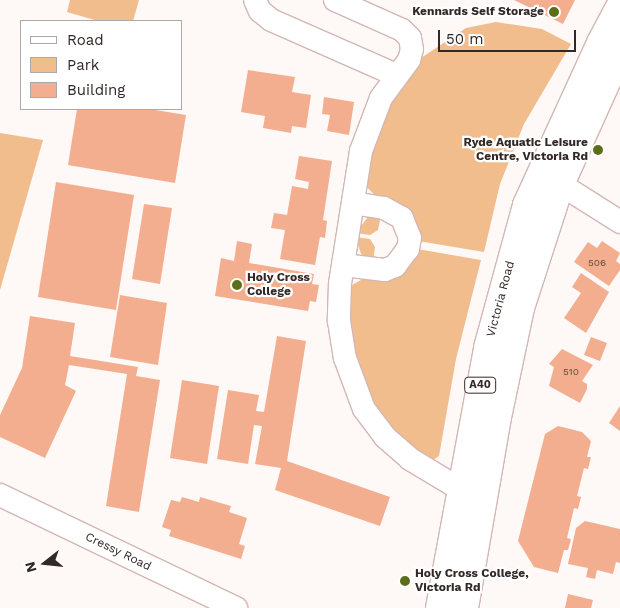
<!DOCTYPE html>
<style>
body{margin:0}
#map{position:relative;width:620px;height:608px;overflow:hidden;background:#fef8f7;font-family:"Work Sans",sans-serif}
div>[style]{position:absolute}
[style*='--x']{left:calc(var(--x)*1px);top:calc(var(--y)*1px);width:calc(var(--w)*1px);rotate:calc(var(--a)*1deg)}
.green>*{inset:0;background:#f2bd8c}
.building>*{inset:0;background:#f3ae8f}
.roads{filter:drop-shadow(1px 0 #d2b7b4) drop-shadow(-1px 0 #d2b7b4) drop-shadow(0 1px #d2b7b4) drop-shadow(0 -1px #d2b7b4)}
.minor>*{height:22px;margin:-11px;padding:0 11px;transform-origin:11px;border-radius:11px;background:#fff}
.highway>*{height:28px;margin:-14px;padding:0 14px;transform-origin:14px;border-radius:14px;background:#fff}
.dots>*{width:14px;height:14px;translate:-50% -50%;box-sizing:border-box;border:2px solid #fff;border-radius:50%}
span{translate:-50% -50%;white-space:nowrap;text-align:center;line-height:1.15;-webkit-text-stroke:4.5px #fff;paint-order:stroke}
.number-label{font-size:10px;color:#624a40}
.number-label span{-webkit-text-stroke-width:0}
.shield-label span{padding:1px 4px;background:#fff;border:1px solid;border-radius:4px;-webkit-text-stroke-width:0}
.shield-label{font-size:11px;color:#322826;font-weight:700}
.poi-label{font-size:12px;color:#322826;font-weight:700}
.right{translate:-100% -50%;text-align:right}
.left{translate:0 -50%;text-align:left}
.street-label{font-size:12px;color:#322826}
.legend{position:absolute;left:20px;top:20px;width:162px;height:90px;box-sizing:border-box;background:#fff;border:1px solid #ada9a8;margin:0;padding:6px 9px;list-style:none;font-size:15px;color:#322826}
.legend li{display:flex;align-items:center;gap:10px;height:25px}
.legend b{width:25px;border:1px solid #ada9a8}
.north{position:absolute;left:20px;top:538px;width:50px;height:50px;-webkit-text-stroke:4px #fff;paint-order:stroke;rotate:254deg;font-size:14px;font-weight:700;line-height:20px;text-align:center;color:#322826}
.north::after{content:'';display:block;margin:auto;width:18px;height:22px;background:#322826;clip-path:polygon(50% 0,100% 100%,50% 72%,0 100%)}
.scale{position:absolute;left:438px;top:30px;width:138px;height:22px;box-sizing:border-box;border:2px solid #322826;border-top:0;padding-left:6px;font-size:15px;line-height:18px;white-space:nowrap;color:#322826;-webkit-text-stroke:4px #fff;paint-order:stroke}
</style>
<div id="map">
<div class="green">
<div style="clip-path:polygon(70px 0,139px 0,133px 21px,98px 21px,67px 12px)"></div>
<div style="clip-path:polygon(496px 22px,542px 29px,571px 44px,524px 124px,500px 184px,484px 252px,418px 241px,366px 186px,368px 153px,379px 118px,421px 58px,466px 28px)"></div>
<div style="clip-path:polygon(0 133px,43px 140px,0 290px)"></div>
<div style="clip-path:polygon(381px 215px,378px 230px,370px 235px,356px 233px,367px 218px)"></div>
<div style="clip-path:polygon(355px 237px,370px 239px,375px 247px,373px 262px,362px 256px)"></div>
<div style="clip-path:polygon(417px 249px,481px 260px,456px 359px,439px 456px,433px 460px,417px 452px,384px 420px,366px 390px,350px 338px,352px 285px)"></div>
</div>
<div class="building">
<div style="clip-path:polygon(514px 0,575px 0,563px 24px)"></div>
<div style="clip-path:polygon(248px 70px,295px 77px,292px 92px,311px 95px,306px 128px,292px 126px,291px 133px,263px 128px,265px 116px,241px 112px)"></div>
<div style="clip-path:polygon(324px 97px,354px 102px,349px 135px,327px 131px,330px 115px,322px 114px)"></div>
<div style="clip-path:polygon(77px 109px,149px 109px,186px 115px,175px 183px,68px 165px)"></div>
<div style="clip-path:polygon(299px 156px,332px 161px,323px 220px,327px 221px,325px 238px,320px 237px,315px 265px,280px 259px,285px 230px,271px 228px,274px 213px,287px 215px,292px 186px,308px 189px,309px 182px,295px 179px)"></div>
<div style="clip-path:polygon(56px 182px,134px 195px,116px 310px,38px 297px)"></div>
<div style="clip-path:polygon(144px 204px,172px 208px,160px 284px,132px 279px)"></div>
<div style="clip-path:polygon(237px 241px,252px 244px,249px 263px,314px 274px,312px 284px,319px 285px,316px 302px,310px 301px,308px 311px,215px 296px,221px 258px,234px 261px)"></div>
<div style="clip-path:polygon(602px 241px,620px 253px,616px 261px,620px 264px,620px 270px,609px 286px,574px 262px,588px 242px,597px 248px)"></div>
<div style="clip-path:polygon(581px 273px,609px 292px,586px 333px,564px 318px,581px 293px,572px 287px)"></div>
<div style="clip-path:polygon(120px 295px,167px 303px,158px 365px,110px 357px)"></div>
<div style="clip-path:polygon(30px 316px,75px 323px,70px 356px,138px 367px,136px 376px,160px 380px,139px 512px,106px 506px,127px 374px,69px 365px,65px 385px,76px 391px,45px 458px,0 437px,0 415px,22px 368px)"></div>
<div style="clip-path:polygon(277px 336px,306px 341px,287px 461px,390px 497px,380px 526px,275px 490px,281px 468px,255px 464px,262px 426px,254px 425px,248px 464px,217px 459px,228px 390px,259px 395px,256px 411px,264px 412px)"></div>
<div style="clip-path:polygon(591px 337px,607px 343px,600px 361px,584px 355px)"></div>
<div style="clip-path:polygon(562px 349px,593px 365px,582px 381px,587px 384px,587px 389px,580px 403px,549px 386px,554px 367px,549px 364px)"></div>
<div style="clip-path:polygon(182px 380px,219px 386px,207px 464px,170px 458px)"></div>
<div style="clip-path:polygon(620px 406px,620px 431px,609px 423px)"></div>
<div style="clip-path:polygon(558px 426px,582px 432px,591px 441px,587px 457px,591px 457px,588px 469px,584px 468px,577px 496px,581px 497px,578px 509px,574px 508px,567px 538px,571px 539px,568px 550px,564px 550px,558px 573px,534px 567px,518px 541px,545px 434px)"></div>
<div style="clip-path:polygon(182px 497px,199px 502px,200px 497px,231px 506px,229px 512px,247px 518px,239px 544px,245px 546px,241px 559px,169px 536px,171px 530px,162px 527px,171px 500px,180px 502px)"></div>
<div style="clip-path:polygon(585px 521px,620px 529px,620px 563px,616px 562px,613px 574px,597px 570px,595px 579px,586px 577px,588px 568px,568px 564px,576px 528px)"></div>
<div style="clip-path:polygon(568px 594px,593px 600px,591px 608px,565px 608px)"></div>
</div>
<div class="roads">
<div class="minor">
<div style="--x:255;--y:0;--w:12;--a:66"></div>
<div style="--x:260;--y:11;--w:14;--a:39"></div>
<div style="--x:271;--y:20;--w:137;--a:23.7"></div>
<div style="--x:335;--y:0;--w:73;--a:24.1"></div>
<div style="--x:402;--y:30;--w:11;--a:45"></div>
<div style="--x:410;--y:38;--w:11;--a:80"></div>
<div style="--x:412;--y:49;--w:11;--a:105"></div>
<div style="--x:409;--y:60;--w:47;--a:126.4"></div>
<div style="--x:381;--y:98;--w:57;--a:110.7"></div>
<div style="--x:361;--y:151;--w:135;--a:99"></div>
<div style="--x:340;--y:284;--w:37;--a:92"></div>
<div style="--x:339;--y:321;--w:37;--a:81"></div>
<div style="--x:345;--y:358;--w:54;--a:69.6"></div>
<div style="--x:364;--y:409;--w:35;--a:53"></div>
<div style="--x:385;--y:437;--w:33;--a:41"></div>
<div style="--x:410;--y:459;--w:58;--a:31"></div>
<div style="--x:560;--y:184;--w:71;--a:32.3"></div>
<div style="--x:343;--y:265;--w:42;--a:6.8"></div>
<div style="--x:385;--y:270;--w:11;--a:-22"></div>
<div style="--x:395;--y:266;--w:21;--a:-53"></div>
<div style="--x:408;--y:249;--w:11;--a:-80"></div>
<div style="--x:410;--y:238;--w:22;--a:-112"></div>
<div style="--x:402;--y:218;--w:21;--a:-151"></div>
<div style="--x:384;--y:208;--w:31;--a:-171"></div>
<div style="--x:0;--y:495;--w:262;--a:25.6"></div>
</div>
<div class="highway">
<div style="--x:440;--y:608;--w:264;--a:-79.5"></div>
<div style="--x:488;--y:348;--w:148;--a:-74.7"></div>
<div style="--x:527;--y:205;--w:178;--a:-65.4"></div>
<div style="--x:601;--y:43;--w:40;--a:-62"></div>
<div style="--x:464;--y:608;--w:194;--a:-80.2"></div>
<div style="--x:497;--y:417;--w:111;--a:-78.1"></div>
<div style="--x:520;--y:308;--w:130;--a:-72.1"></div>
<div style="--x:560;--y:184;--w:146;--a:-65.7"></div>
</div>
</div>
<div class="dots">
<div style="left:554px;top:12px;background:#5d6e1b"></div>
<div style="left:598px;top:150px;background:#5d6e1b"></div>
<div style="left:237px;top:285px;background:#5d6e1b"></div>
<div style="left:405px;top:581px;background:#5d6e1b"></div>
</div>
<div class="number-label">
<span style="left:597px;top:263px">506</span>
<span style="left:571px;top:372px">510</span>
</div>
<div class="shield-label">
<span style="left:480px;top:385px">A40</span>
</div>
<div class="poi-label">
<span class="right" style="left:544px;top:12px">Kennards Self Storage</span>
<span class="right" style="left:588px;top:150px">Ryde Aquatic Leisure<br>Centre, Victoria Rd</span>
<span class="left" style="left:247px;top:285px">Holy Cross<br>College</span>
<span class="left" style="left:415px;top:581px">Holy Cross College,<br>Victoria Rd</span>
</div>
<div class="street-label">
<span style="left:501px;top:299px;rotate:-75deg">Victoria Road</span>
<span style="left:118px;top:552px;rotate:26deg">Cressy Road</span>
</div>
<ul class="legend">
<li><b style="height:6px;background:#fff"></b>Road</li>
<li><b style="height:14px;background:#f2bd8c"></b>Park</li>
<li><b style="height:14px;background:#f3ae8f"></b>Building</li>
</ul>
<div class="north">N</div>
<div class="scale">50 m</div>
</div>
